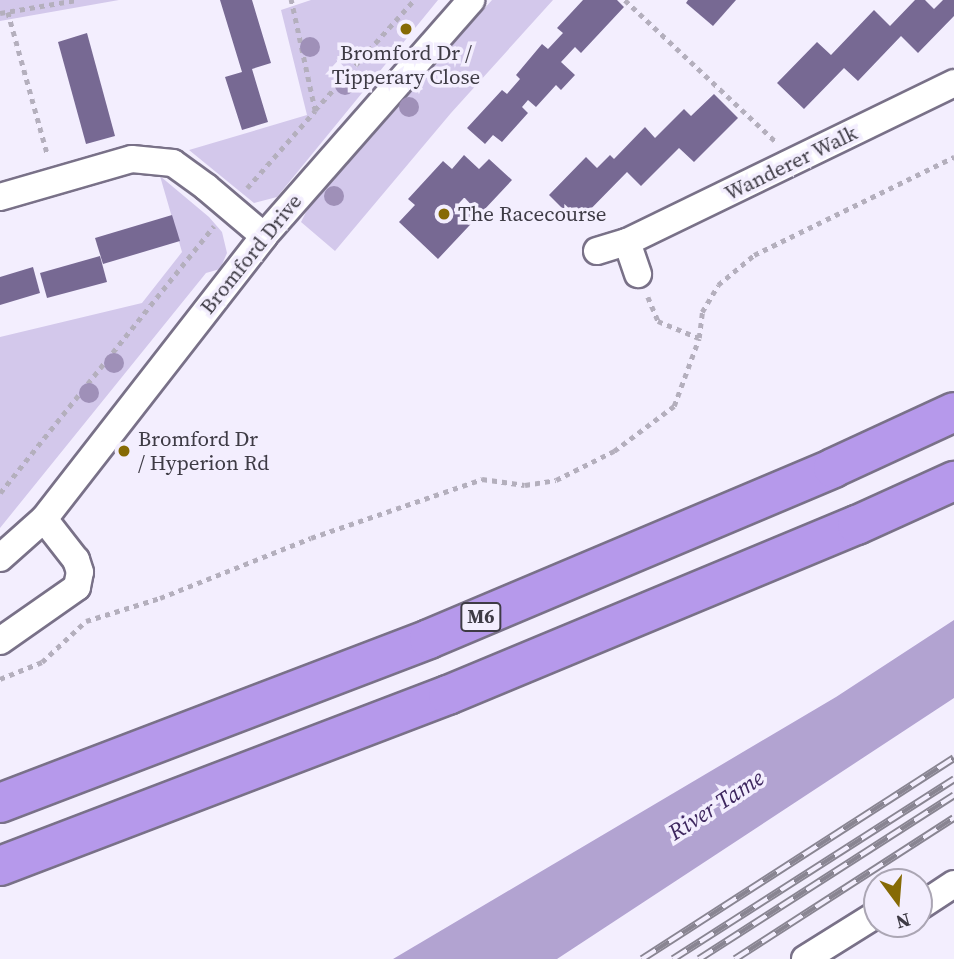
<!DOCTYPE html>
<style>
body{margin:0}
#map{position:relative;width:954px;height:959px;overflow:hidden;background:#f3eefe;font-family:"Source Serif 4",serif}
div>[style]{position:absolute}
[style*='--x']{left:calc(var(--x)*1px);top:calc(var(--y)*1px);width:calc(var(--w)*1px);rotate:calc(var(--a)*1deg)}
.green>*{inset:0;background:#d3c8eb}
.water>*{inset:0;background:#b2a3d1}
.building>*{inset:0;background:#776993}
.path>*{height:4.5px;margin-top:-2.25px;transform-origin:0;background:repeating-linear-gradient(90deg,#b4afbd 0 5px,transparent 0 10px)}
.roads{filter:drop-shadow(2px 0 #797188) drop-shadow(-2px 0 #797188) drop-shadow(0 2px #797188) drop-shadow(0 -2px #797188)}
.minor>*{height:26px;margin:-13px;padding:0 13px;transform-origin:13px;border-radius:13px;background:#fff}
.highway>*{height:38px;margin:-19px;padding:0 19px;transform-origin:19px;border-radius:19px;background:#b699eb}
.rail>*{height:8px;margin-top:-4px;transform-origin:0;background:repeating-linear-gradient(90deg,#f3eefe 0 16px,#898592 0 32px);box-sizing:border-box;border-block:2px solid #898592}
.trees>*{width:20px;height:20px;margin:-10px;border-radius:50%;background:#9f90b8}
.dots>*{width:19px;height:19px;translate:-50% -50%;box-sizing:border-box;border:4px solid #f3eefe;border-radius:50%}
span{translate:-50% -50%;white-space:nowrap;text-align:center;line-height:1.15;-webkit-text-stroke:7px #f3eefe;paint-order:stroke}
.shield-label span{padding:2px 5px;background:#f3eefe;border:2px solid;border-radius:5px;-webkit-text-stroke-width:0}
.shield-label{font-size:19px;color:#3e3b45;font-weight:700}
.poi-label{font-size:21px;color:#3e3b45}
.left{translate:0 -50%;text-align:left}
.street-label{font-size:21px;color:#3e3b45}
.water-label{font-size:23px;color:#3e275f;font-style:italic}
.north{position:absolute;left:863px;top:868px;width:70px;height:70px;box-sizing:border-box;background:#f3eefe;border:2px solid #aba6b4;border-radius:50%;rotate:164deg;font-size:19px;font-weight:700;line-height:28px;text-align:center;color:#3e3b45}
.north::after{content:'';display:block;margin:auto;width:24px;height:32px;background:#866a05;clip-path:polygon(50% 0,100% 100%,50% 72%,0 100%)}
</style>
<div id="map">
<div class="green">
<div style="clip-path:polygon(0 0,119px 0,0 21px)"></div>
<div style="clip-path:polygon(311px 0,438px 0,277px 197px,254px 203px,189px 150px,307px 115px,281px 10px)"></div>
<div style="clip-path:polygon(492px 0,553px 0,451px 113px,335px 251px,301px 222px,307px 210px)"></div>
<div style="clip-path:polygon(160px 176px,209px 217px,222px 232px,227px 253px,220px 269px,206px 273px,0 528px,0 337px,142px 303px,182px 252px)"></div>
</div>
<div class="water">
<div style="clip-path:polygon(954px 620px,954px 698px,557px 959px,393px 959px,836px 697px)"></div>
</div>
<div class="building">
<div style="clip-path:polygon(220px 0,252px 0,271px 63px,252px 69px,268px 122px,242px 130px,225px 77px,242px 72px)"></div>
<div style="clip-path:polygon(583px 0,617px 0,624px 7px,581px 53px,575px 47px,561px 62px,575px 75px,561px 90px,556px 85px,536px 107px,528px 100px,522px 107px,528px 113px,502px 142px,493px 135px,485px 144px,467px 128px,502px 90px,507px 94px,520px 79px,516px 75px,542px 44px,548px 49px,563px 33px,557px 28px)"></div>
<div style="clip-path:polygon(688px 0,736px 0,713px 26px,686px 3px)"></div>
<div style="clip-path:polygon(915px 0,925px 0,934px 9px,943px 0,954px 0,954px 16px,918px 53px,901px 36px,858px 81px,844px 68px,804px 109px,777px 83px,817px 42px,831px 55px,874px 10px,890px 26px)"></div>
<div style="clip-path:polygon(87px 33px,115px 136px,86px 144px,58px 42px)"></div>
<div style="clip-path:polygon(714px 94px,738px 118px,694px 162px,679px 148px,641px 186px,627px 172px,577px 223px,549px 195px,586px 157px,597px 168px,610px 155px,614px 159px,645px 127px,655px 138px,684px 109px,691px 116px)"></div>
<div style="clip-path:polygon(464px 155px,479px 169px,489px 159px,512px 180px,438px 259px,399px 222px,415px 205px,408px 199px,443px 161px,452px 169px)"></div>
<div style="clip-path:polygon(172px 215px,180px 241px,103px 264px,95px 238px)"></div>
<div style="clip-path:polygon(100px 256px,107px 282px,47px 298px,40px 273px)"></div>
<div style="clip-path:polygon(33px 267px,40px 293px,0 305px,0 277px)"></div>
</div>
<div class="path">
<div style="--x:625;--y:0;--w:206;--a:43.2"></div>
<div style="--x:8;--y:12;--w:149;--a:74.5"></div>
<div style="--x:0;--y:13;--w:78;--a:-9.6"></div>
<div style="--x:315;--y:110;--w:148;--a:-48"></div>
<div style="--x:247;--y:188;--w:103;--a:-48.6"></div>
<div style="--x:315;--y:111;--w:114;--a:-102.2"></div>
<div style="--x:648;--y:297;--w:26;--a:67"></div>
<div style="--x:658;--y:321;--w:44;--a:22.5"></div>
<div style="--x:0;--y:493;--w:342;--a:-51.3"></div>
<div style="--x:0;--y:679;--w:45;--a:-22"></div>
<div style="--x:42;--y:662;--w:60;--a:-43"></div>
<div style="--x:86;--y:621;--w:77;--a:-17.3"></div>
<div style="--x:160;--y:598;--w:162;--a:-21.7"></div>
<div style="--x:311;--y:538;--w:181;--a:-19"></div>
<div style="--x:482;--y:479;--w:43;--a:7.9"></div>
<div style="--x:525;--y:485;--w:31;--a:-9"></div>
<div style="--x:556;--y:480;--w:65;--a:-26.6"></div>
<div style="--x:614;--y:451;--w:75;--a:-36.9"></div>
<div style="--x:674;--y:406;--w:72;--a:-69.8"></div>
<div style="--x:699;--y:338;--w:26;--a:-83"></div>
<div style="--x:702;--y:312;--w:31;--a:-59"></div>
<div style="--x:718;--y:285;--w:47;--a:-39.8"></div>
<div style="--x:754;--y:255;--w:223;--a:-26.1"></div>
</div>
<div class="roads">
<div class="minor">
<div style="--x:0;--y:197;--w:137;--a:-16.1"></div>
<div style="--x:132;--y:159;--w:41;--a:5.6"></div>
<div style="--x:173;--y:163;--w:41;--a:36"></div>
<div style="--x:206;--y:187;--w:76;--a:40.2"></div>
<div style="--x:627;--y:242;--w:34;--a:71"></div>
<div style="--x:597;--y:251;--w:31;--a:-17"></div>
<div style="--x:627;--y:242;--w:364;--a:-25.9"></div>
<div style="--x:0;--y:558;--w:59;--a:-41.6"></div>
<div style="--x:44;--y:519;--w:358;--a:-52.1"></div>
<div style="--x:264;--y:236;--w:314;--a:-48.7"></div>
<div style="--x:0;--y:641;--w:94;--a:-35"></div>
<div style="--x:77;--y:587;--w:15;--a:-79"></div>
<div style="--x:80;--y:572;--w:13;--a:-108"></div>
<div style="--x:76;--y:560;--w:52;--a:-128"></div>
<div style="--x:919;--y:907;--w:42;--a:-33.3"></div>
<div style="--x:805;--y:959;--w:85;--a:-32"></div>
</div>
<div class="highway">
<div style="--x:0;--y:803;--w:459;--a:-20.9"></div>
<div style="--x:429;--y:639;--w:439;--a:-22.9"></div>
<div style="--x:833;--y:468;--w:133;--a:-24.8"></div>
<div style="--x:0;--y:866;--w:480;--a:-20.9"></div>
<div style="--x:448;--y:695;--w:443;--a:-22.6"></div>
<div style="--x:857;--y:525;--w:107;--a:-24.4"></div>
</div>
</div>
<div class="rail">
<div style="--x:642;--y:959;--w:371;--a:-32.8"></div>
<div style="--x:673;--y:959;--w:334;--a:-32.6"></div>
<div style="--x:699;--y:959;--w:303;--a:-32.7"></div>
<div style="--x:735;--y:959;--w:260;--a:-32.8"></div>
</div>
<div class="trees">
<div style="left:310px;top:47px"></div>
<div style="left:345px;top:85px"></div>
<div style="left:409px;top:107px"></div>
<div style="left:334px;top:196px"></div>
<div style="left:114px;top:363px"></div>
<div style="left:89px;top:393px"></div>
</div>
<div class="dots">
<div style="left:406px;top:29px;background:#866a05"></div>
<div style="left:444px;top:214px;background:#866a05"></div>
<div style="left:124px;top:451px;background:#866a05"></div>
</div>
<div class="shield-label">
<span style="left:481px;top:617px">M6</span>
</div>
<div class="poi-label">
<span style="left:406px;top:65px">Bromford Dr /<br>Tipperary Close</span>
<span class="left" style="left:458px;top:214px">The Racecourse</span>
<span class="left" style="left:138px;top:451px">Bromford Dr<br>/ Hyperion Rd</span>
</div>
<div class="street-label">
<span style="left:791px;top:163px;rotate:-26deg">Wanderer Walk</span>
<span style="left:251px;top:254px;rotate:-51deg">Bromford Drive</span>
</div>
<div class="water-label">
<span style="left:716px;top:805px;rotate:-33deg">River Tame</span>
</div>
<div class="north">N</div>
</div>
